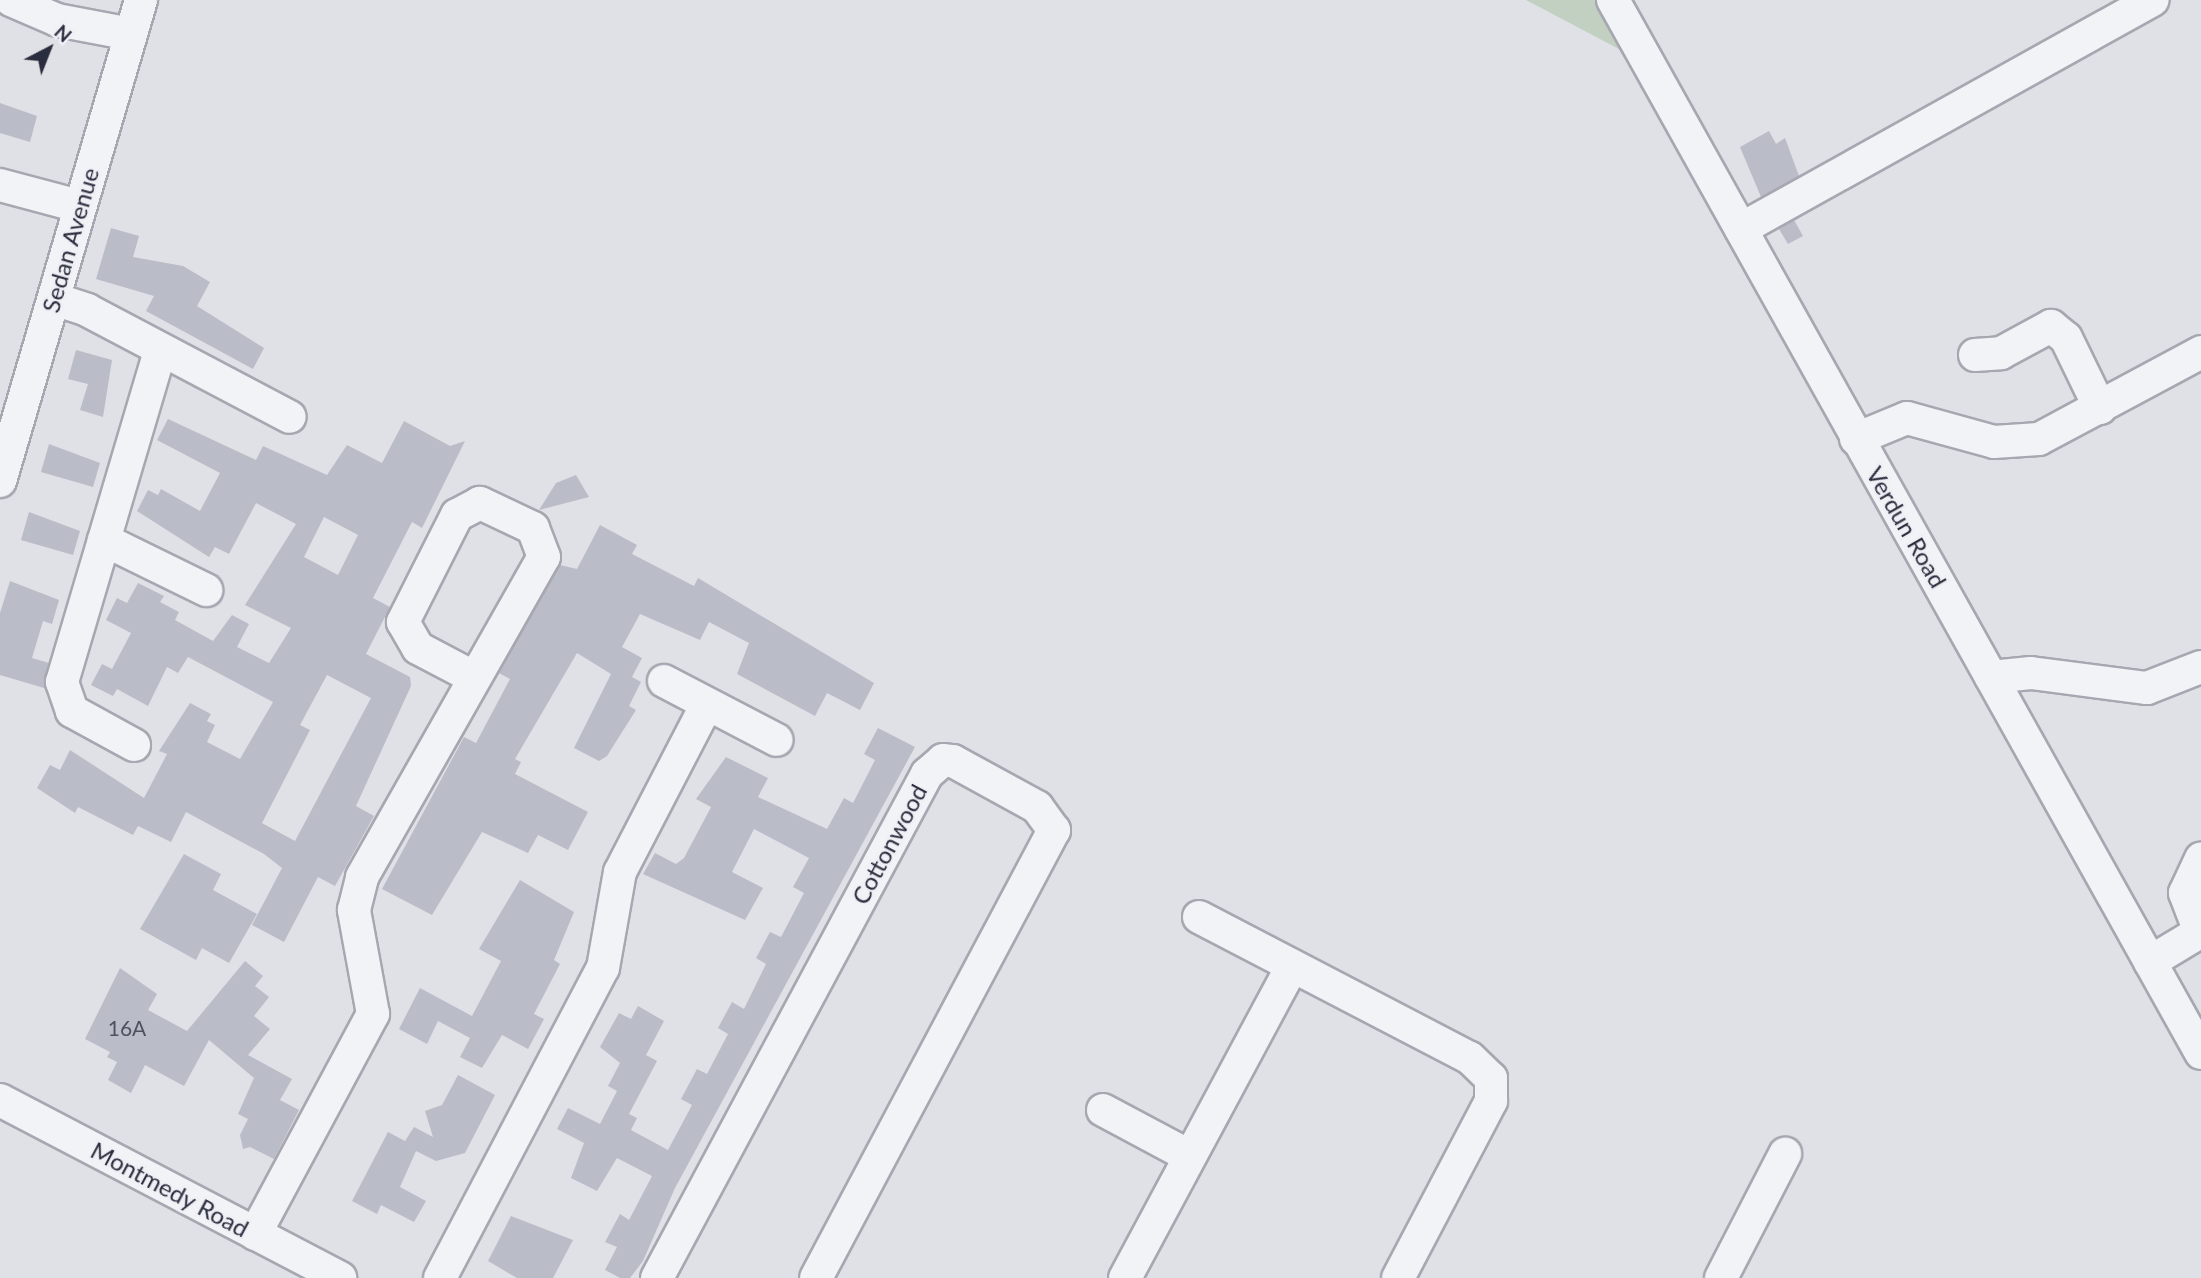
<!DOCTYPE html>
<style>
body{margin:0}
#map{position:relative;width:2201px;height:1278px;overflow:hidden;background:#e0e1e7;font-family:Lato,sans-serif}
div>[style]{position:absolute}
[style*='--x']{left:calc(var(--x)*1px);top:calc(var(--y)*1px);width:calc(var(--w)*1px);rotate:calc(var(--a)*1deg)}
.green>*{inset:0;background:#c2d0c2}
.building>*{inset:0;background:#babcc7}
.roads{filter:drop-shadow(2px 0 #a6a7b1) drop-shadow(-2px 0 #a6a7b1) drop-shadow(0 2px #a6a7b1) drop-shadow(0 -2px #a6a7b1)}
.minor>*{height:32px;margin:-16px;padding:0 16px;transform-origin:16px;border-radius:16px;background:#f2f3f6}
span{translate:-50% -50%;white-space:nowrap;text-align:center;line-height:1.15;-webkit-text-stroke:5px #eff0f5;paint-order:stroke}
.number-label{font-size:21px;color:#4e5160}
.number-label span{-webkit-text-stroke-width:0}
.street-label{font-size:24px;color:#2a2d3d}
.north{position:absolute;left:14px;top:14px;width:70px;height:70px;-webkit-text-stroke:5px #eff0f5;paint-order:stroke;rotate:42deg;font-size:19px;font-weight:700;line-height:28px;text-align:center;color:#2a2d3d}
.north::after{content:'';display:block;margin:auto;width:24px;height:32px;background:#2a2d3d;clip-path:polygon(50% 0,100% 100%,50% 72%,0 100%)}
</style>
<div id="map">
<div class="green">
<div style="clip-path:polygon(1526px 0,1603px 0,1636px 58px)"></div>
</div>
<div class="building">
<div style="clip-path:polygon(0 103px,37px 116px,30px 142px,0 133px)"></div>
<div style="clip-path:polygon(1769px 131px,1776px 144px,1785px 138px,1799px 176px,1761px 197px,1740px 147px)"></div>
<div style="clip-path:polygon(1794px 220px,1803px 236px,1788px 244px,1779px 229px)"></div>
<div style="clip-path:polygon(111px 228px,139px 236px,133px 257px,183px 266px,210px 282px,197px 306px,264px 348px,253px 369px,146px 311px,154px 296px,96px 279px)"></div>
<div style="clip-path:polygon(76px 350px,112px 360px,103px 417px,80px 410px,88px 384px,68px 379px)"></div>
<div style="clip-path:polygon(evenodd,168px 419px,256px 460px,263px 446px,327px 475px,347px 445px,382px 463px,404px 421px,450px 446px,465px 441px,422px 528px,412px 522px,373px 598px,390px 607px,366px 654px,410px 677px,411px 686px,356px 806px,374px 816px,335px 886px,318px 877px,284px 942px,252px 925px,282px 868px,264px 854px,186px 812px,171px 842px,138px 826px,133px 835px,78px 807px,75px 813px,37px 788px,50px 765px,60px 770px,70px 750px,144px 798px,167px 754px,159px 751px,190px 703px,211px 714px,207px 721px,215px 725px,207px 742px,240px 759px,273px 702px,188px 657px,178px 673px,167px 667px,148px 706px,117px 689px,113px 696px,91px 685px,102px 664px,112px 669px,131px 633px,106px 620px,117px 598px,127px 603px,138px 583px,164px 596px,160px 602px,179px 612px,175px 620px,213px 641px,232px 615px,249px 624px,237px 647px,269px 663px,291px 628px,245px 605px,296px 524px,256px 503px,229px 554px,215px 547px,209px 557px,137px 511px,148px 490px,158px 495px,161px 489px,200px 511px,220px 473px,157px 440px,168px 419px,324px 517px,358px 535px,338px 575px,304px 557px,324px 517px,168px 419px,327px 675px,371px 698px,295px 841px,262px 823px,310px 730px,300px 725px,327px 675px)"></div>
<div style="clip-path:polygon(49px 444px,100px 463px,93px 487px,41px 472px)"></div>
<div style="clip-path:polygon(576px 475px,589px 497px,539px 510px,556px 483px)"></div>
<div style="clip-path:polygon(29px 512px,80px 531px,73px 555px,21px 540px)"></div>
<div style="clip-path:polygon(600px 525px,637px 545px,632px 554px,694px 586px,698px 578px,874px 683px,860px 710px,827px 693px,815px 716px,737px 674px,749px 643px,709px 622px,700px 640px,640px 614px,622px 647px,642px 658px,632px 677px,641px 682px,629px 706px,636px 710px,607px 756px,599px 761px,574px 748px,611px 674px,577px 653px,515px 759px,521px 762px,515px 774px,588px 812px,568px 850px,538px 835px,528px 853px,482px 832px,432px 915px,382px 889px,464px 737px,476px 743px,510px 679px,499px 673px,560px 565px,577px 569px)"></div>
<div style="clip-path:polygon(10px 581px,59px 600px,52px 624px,43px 621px,32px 658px,49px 663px,44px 688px,0 675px,0 613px)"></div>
<div style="clip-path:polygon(878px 728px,915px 747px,675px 1188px,643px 1261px,630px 1278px,620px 1278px,605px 1270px,617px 1247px,605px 1242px,620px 1214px,629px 1220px,652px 1176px,617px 1158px,597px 1191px,571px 1178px,584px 1143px,557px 1129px,568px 1108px,600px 1124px,617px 1091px,608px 1086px,620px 1063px,600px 1047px,619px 1013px,631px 1019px,638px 1006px,664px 1021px,646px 1055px,657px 1061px,629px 1114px,637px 1118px,631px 1130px,668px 1150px,692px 1105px,681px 1099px,697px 1069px,707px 1074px,728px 1034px,718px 1028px,732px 1002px,744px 1009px,766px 964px,756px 958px,770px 932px,781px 937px,804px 893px,793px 887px,809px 858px,754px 829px,732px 872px,763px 888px,745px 920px,643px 874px,655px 853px,676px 864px,684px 858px,711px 807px,696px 799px,726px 757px,768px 778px,758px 797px,827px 829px,844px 798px,853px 803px,875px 760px,864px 754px)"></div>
<div style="clip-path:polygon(184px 854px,221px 874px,213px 890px,257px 914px,229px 963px,202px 948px,196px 960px,140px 929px)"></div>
<div style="clip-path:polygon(520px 880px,574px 912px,554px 960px,560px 964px,534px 1014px,544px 1019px,528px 1049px,502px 1035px,482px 1068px,460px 1057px,470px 1038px,438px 1021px,427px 1044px,399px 1029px,420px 988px,472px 1016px,501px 961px,479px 949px)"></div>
<div style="clip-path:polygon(245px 961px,263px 976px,255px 986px,269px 997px,254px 1016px,270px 1029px,248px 1055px,292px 1079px,280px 1100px,299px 1110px,274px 1159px,250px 1147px,243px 1149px,240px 1135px,248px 1119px,238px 1114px,254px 1078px,209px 1040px,184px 1086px,145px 1065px,131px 1093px,108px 1080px,117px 1062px,107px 1057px,110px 1052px,85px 1039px,120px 968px,157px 994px,148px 1010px,187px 1031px)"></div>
<div style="clip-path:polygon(458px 1075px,495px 1095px,465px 1153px,436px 1161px,416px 1151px,400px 1187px,426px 1201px,414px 1222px,381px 1205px,377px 1214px,352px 1201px,388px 1132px,405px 1141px,414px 1127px,433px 1137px,425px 1111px,442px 1105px)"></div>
<div style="clip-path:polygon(511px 1216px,573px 1240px,553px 1278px,517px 1278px,488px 1261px)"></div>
</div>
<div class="roads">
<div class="minor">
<div style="--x:11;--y:0;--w:50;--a:23.5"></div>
<div style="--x:57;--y:20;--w:75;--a:10.7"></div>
<div style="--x:1613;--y:0;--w:1206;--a:60.82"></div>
<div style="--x:0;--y:185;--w:82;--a:14.9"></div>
<div style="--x:1741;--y:229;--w:471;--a:-29.1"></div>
<div style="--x:54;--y:299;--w:35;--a:18"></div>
<div style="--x:87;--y:310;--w:229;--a:27.8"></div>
<div style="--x:1975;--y:355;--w:26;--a:-4"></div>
<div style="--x:2001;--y:353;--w:57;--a:-28.4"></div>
<div style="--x:2051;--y:326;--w:19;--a:39"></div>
<div style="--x:2066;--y:338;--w:78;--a:64.1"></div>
<div style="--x:1856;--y:439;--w:55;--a:-22.4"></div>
<div style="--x:1907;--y:418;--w:90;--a:15.4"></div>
<div style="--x:1994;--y:442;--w:45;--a:-3.8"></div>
<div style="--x:2039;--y:439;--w:184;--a:-28.2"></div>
<div style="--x:0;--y:481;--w:501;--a:-73.66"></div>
<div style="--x:104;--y:540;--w:114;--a:26.1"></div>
<div style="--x:1991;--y:677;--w:40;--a:-5.7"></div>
<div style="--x:2031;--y:673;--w:117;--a:7.4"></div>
<div style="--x:2147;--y:688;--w:58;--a:-21.3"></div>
<div style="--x:664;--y:681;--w:127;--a:27.6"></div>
<div style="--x:134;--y:745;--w:71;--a:-151.3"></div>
<div style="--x:72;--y:711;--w:31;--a:-109"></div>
<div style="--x:62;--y:682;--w:344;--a:-73.5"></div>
<div style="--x:1199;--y:917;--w:305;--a:27.5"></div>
<div style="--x:1470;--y:1058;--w:29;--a:44"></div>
<div style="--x:1491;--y:1078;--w:23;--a:90"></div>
<div style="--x:1491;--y:1101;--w:200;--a:117.7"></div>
<div style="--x:2150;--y:962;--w:58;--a:-31"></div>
<div style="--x:2200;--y:932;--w:42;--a:-111"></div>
<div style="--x:2185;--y:893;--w:38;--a:-65"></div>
<div style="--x:0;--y:1100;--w:384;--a:27.6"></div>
<div style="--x:1103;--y:1110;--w:98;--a:28.1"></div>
<div style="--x:255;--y:1234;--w:250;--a:-61.8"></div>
<div style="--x:373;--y:1014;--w:106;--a:-100.4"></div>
<div style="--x:354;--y:910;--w:34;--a:-76"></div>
<div style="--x:362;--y:877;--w:368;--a:-60.4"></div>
<div style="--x:544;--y:557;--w:31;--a:-111"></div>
<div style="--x:533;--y:528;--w:59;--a:-154.7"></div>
<div style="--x:480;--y:503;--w:26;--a:152"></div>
<div style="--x:457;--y:515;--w:120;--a:116.8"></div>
<div style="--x:403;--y:622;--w:30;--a:60"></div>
<div style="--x:418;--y:648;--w:62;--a:27.8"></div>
<div style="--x:440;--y:1278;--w:350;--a:-62.3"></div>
<div style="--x:603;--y:968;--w:97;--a:-80"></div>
<div style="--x:620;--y:872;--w:189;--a:-62.6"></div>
<div style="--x:657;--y:1278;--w:572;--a:-61.82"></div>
<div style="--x:927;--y:774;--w:21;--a:-41"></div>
<div style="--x:943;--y:760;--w:10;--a:6"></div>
<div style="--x:953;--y:761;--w:96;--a:28.7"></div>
<div style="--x:1037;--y:807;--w:29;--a:54"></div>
<div style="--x:1054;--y:830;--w:507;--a:117.98"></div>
<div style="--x:1125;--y:1278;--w:354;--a:-61.8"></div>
<div style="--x:1721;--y:1278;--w:140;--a:-62.7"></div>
</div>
</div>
<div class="number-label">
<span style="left:127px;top:1028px">16A</span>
</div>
<div class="street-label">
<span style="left:70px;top:240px;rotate:-74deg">Sedan Avenue</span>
<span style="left:1907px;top:527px;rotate:60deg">Verdun Road</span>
<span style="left:889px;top:844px;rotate:-62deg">Cottonwood</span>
<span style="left:170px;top:1189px;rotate:28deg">Montmedy Road</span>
</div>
<div class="north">N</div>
</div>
